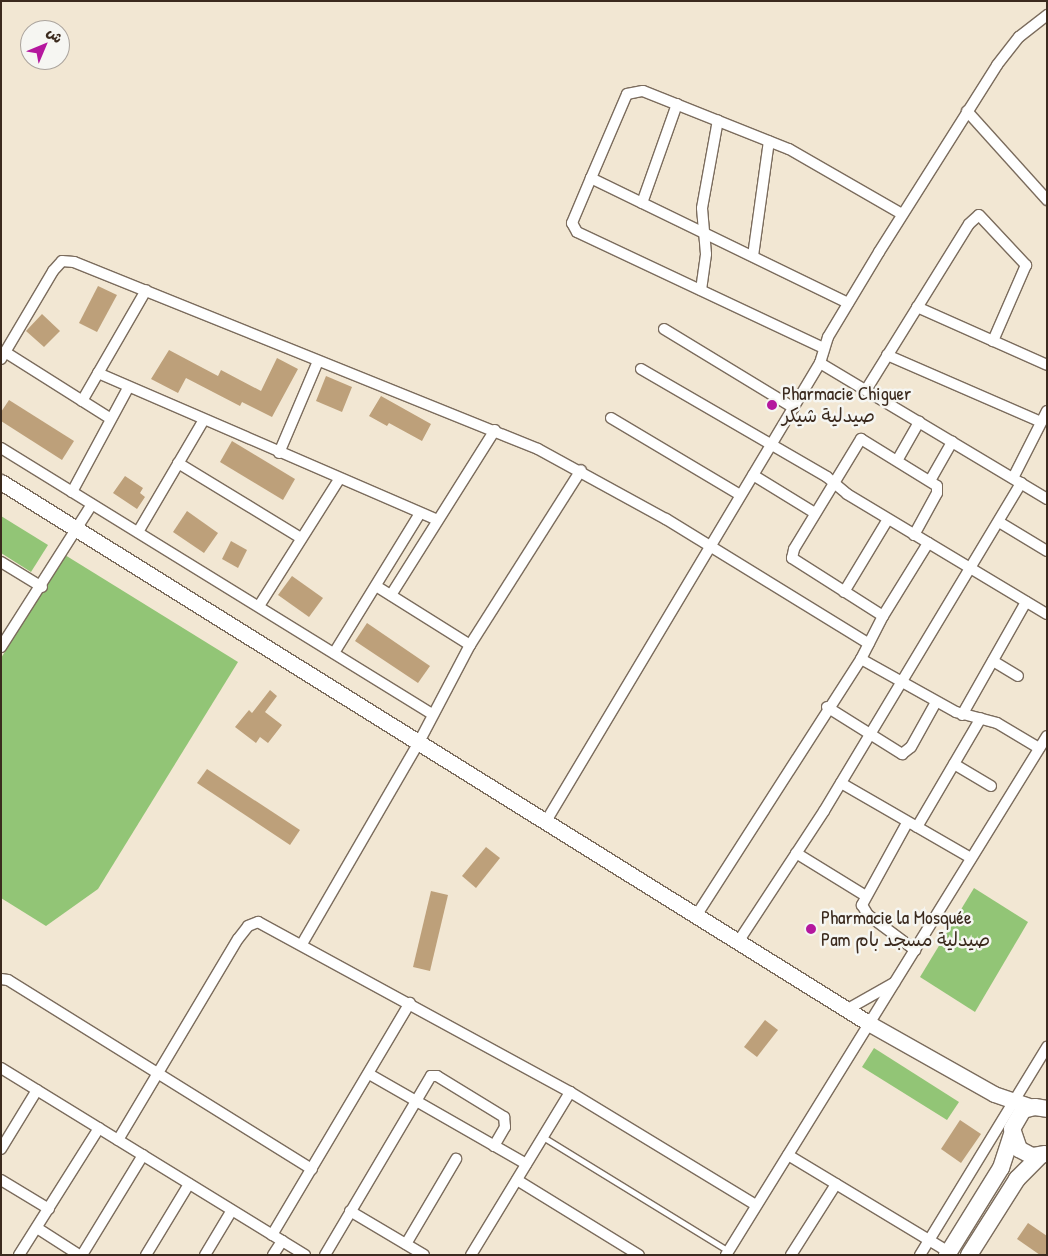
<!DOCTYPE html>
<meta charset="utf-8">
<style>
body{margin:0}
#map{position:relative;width:1048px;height:1256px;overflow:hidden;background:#f2e7d3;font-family:"Patrick Hand","Playpen Sans Arabic",sans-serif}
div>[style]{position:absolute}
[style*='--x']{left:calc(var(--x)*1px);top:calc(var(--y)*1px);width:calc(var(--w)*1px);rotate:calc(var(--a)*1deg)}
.green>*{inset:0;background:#92c576}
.building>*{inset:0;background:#bda07a}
.roads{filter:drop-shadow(1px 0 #7b6c5d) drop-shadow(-1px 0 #7b6c5d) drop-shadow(0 1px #7b6c5d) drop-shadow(0 -1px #7b6c5d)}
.service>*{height:5px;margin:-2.5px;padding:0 2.5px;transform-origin:2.5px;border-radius:2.5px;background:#fff}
.minor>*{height:10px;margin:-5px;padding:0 5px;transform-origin:5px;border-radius:5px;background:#fff}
.secondary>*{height:15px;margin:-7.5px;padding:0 7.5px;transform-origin:7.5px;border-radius:7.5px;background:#fff}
.primary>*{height:16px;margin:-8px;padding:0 8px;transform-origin:8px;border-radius:8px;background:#fff}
.dots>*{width:14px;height:14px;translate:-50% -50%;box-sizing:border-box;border:2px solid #f6f6f2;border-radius:50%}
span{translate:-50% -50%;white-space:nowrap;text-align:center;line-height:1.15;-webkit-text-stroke:5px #f6f6f2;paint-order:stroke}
.poi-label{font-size:19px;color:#3b2a1e}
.left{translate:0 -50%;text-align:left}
.frame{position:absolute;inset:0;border:2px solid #3b2a1e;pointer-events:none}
.north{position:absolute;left:20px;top:20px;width:50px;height:50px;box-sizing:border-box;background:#f6f6f2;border:1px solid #aba49d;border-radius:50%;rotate:45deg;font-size:14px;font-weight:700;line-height:20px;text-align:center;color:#3b2a1e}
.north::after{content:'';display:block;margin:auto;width:18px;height:22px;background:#b5179e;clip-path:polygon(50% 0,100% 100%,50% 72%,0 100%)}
</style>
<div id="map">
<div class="green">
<div style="clip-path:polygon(1px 516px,48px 545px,31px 572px,1px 553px)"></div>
<div style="clip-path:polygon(65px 555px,238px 662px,98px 889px,46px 926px,1px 898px,1px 658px)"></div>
<div style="clip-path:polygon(974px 888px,1028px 922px,975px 1012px,920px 977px)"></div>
<div style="clip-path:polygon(874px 1048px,959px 1102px,947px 1120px,862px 1067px)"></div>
</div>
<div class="building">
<div style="clip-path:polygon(98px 286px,117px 295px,97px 332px,79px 323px)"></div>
<div style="clip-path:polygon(42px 314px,60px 331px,44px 347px,26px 331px)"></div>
<div style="clip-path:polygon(169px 350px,218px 376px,221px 370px,261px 391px,277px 358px,298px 369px,272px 417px,242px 402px,240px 406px,186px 378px,178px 393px,151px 379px)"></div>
<div style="clip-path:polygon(326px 376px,352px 387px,342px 412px,316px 401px)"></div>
<div style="clip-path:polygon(381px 396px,431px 424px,422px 441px,389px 423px,387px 426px,369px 416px)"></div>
<div style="clip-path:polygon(9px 400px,74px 441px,62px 460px,1px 421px,1px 412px)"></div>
<div style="clip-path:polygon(232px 441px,295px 479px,283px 500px,220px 462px)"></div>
<div style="clip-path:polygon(125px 476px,143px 488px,140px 493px,145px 497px,137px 509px,113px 493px)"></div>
<div style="clip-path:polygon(187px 511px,218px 533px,204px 553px,173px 532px)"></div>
<div style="clip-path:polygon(231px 541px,247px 550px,238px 568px,222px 559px)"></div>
<div style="clip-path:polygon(292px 576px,323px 598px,309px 617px,278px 595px)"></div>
<div style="clip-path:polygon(367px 623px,430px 666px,418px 683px,355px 641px)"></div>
<div style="clip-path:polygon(270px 690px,277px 696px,265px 712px,282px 725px,268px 743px,260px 737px,256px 743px,235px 727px,249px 710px,252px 713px)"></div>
<div style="clip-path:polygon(207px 769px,300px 830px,290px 845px,197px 783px)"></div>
<div style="clip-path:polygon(486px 847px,500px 858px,476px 888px,462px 876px)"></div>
<div style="clip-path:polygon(431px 891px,448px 895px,430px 971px,413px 967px)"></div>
<div style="clip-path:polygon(765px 1020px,778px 1030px,757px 1057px,744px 1047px)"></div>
<div style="clip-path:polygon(960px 1120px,981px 1134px,961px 1163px,941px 1149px)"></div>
<div style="clip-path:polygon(1028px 1223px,1047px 1236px,1047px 1255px,1040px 1255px,1017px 1239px)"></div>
</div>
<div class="roads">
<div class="service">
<div style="--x:543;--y:1137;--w:217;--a:31.6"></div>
</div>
<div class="minor">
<div style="--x:967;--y:111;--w:120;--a:48"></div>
<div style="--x:591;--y:178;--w:49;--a:112.9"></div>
<div style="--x:572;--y:223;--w:10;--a:61"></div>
<div style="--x:577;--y:232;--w:273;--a:25.2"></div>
<div style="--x:642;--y:203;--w:105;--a:-70.5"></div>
<div style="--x:753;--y:256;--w:116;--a:-82.1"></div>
<div style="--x:701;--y:290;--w:36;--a:-82"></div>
<div style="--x:706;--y:254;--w:46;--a:-95"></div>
<div style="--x:702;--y:208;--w:89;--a:-79.7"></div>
<div style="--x:848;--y:303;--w:286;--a:-154.1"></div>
<div style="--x:591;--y:178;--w:91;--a:-66.8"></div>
<div style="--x:627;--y:94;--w:16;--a:-11"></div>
<div style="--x:643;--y:91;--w:157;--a:21.7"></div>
<div style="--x:789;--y:149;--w:130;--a:29.9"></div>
<div style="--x:917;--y:307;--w:142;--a:24"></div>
<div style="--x:664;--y:329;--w:152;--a:31.3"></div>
<div style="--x:5;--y:352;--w:125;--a:32.3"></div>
<div style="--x:887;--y:355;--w:168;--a:23.5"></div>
<div style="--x:1;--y:359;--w:102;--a:-59.4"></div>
<div style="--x:53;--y:271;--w:13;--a:-48"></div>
<div style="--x:62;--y:261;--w:12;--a:5"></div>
<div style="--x:74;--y:262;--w:500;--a:21.95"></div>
<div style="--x:538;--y:449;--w:146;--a:28.7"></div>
<div style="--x:666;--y:519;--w:238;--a:31.6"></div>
<div style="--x:820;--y:363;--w:265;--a:30.9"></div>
<div style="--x:641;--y:369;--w:215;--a:30.1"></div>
<div style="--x:827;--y:477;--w:26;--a:40"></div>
<div style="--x:847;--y:494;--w:233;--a:31"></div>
<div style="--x:98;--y:373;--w:369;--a:23.4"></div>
<div style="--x:866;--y:390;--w:195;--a:-58.2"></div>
<div style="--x:969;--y:224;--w:13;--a:-42"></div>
<div style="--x:979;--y:215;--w:69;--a:46.8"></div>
<div style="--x:1026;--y:265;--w:83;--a:113.5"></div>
<div style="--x:82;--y:401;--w:128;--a:-60"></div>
<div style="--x:611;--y:418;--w:150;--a:30.8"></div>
<div style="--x:1;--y:448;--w:506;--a:31.68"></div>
<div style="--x:279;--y:453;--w:100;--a:-67"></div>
<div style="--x:898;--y:459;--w:43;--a:-60.4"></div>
<div style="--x:178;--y:463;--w:144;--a:31.4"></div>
<div style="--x:753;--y:475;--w:73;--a:31.5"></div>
<div style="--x:1013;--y:478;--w:75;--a:-63.1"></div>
<div style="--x:931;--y:479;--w:43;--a:-60.4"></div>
<div style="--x:72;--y:492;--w:118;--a:-61.7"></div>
<div style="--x:999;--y:522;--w:56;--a:31.1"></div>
<div style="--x:138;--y:532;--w:129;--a:-59.6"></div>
<div style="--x:1;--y:562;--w:48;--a:31.4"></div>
<div style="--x:376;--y:586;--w:111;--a:32.1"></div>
<div style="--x:844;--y:592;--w:85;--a:-58.9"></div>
<div style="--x:391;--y:595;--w:195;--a:-57.8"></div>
<div style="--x:259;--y:606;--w:151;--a:-57.7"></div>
<div style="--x:883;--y:616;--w:108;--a:-147.5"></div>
<div style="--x:792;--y:558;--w:9;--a:-77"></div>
<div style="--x:794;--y:549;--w:129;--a:-58.7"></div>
<div style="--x:861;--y:439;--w:89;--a:31.7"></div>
<div style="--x:937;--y:486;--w:7;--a:90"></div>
<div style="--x:937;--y:493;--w:48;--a:118.7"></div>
<div style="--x:1;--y:647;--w:169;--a:-57.5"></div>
<div style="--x:334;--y:653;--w:164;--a:-58.4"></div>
<div style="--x:861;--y:659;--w:109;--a:29.2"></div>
<div style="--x:956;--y:712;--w:42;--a:15"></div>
<div style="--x:997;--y:723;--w:49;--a:30.8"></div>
<div style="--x:993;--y:661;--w:29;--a:31"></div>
<div style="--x:827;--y:707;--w:89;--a:32.1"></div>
<div style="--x:902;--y:754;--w:11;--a:-38"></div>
<div style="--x:911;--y:747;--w:51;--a:-60.9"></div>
<div style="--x:962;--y:715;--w:130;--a:-60.5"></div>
<div style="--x:954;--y:764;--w:43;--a:30.7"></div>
<div style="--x:841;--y:783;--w:150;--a:30"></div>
<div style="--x:545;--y:823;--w:536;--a:-59.13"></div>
<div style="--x:820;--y:363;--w:27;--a:-73"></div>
<div style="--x:828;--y:337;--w:99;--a:-59"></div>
<div style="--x:879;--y:252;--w:221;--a:-57.7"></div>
<div style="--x:997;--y:65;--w:36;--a:-52"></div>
<div style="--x:1019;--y:37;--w:36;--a:-38"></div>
<div style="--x:907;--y:823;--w:94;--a:118.8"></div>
<div style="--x:862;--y:905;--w:12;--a:59"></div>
<div style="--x:868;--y:915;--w:59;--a:36.7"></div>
<div style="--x:917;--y:827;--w:126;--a:-59.6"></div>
<div style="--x:796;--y:853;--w:82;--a:31.6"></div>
<div style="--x:696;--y:916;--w:305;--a:-57.3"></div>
<div style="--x:861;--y:659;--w:48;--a:-62.9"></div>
<div style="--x:883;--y:616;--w:86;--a:-58.3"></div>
<div style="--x:738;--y:942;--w:157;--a:-56.7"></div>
<div style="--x:824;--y:811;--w:383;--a:-59"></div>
<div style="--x:302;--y:944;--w:231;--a:-59.9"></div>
<div style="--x:418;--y:744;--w:112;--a:-62.3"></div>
<div style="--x:470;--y:645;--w:207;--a:-57.6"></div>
<div style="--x:1;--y:979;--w:7;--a:8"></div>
<div style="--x:8;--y:980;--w:358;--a:31.9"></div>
<div style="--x:848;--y:1009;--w:53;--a:-29.5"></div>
<div style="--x:1;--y:1068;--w:357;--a:31.6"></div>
<div style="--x:369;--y:1074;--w:181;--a:29.8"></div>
<div style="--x:118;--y:1140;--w:234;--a:-59.2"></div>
<div style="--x:238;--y:939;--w:16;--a:-52"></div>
<div style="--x:248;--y:926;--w:11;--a:-22"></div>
<div style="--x:258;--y:922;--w:355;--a:28.6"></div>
<div style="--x:570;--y:1092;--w:218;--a:31.3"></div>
<div style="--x:1;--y:1149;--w:69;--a:-58.6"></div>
<div style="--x:788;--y:1155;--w:188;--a:31.1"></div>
<div style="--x:1;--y:1180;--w:56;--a:31.1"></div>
<div style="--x:517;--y:1180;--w:143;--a:31.6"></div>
<div style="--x:350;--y:1211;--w:86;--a:30.7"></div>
<div style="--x:37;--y:1228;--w:50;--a:32.7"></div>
<div style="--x:272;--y:1235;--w:270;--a:-59.3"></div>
<div style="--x:406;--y:1244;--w:99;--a:-59.5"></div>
<div style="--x:19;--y:1255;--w:150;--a:-57.8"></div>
<div style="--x:82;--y:1255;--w:117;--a:-58.6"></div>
<div style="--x:146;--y:1255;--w:83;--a:-58.8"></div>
<div style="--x:205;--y:1255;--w:52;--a:-59"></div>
<div style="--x:273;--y:1255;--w:17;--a:-57"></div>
<div style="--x:325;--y:1255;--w:208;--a:-59.4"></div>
<div style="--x:431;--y:1076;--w:6;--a:0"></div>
<div style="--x:437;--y:1076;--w:79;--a:31.5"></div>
<div style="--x:504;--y:1117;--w:10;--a:84"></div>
<div style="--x:505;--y:1127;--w:22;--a:120"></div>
<div style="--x:471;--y:1255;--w:191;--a:-58.7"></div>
<div style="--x:726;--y:1255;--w:610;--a:-58.26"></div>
<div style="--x:791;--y:1255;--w:84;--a:-57.6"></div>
<div style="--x:920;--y:1255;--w:244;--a:-58.6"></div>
</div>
<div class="secondary">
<div style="--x:1;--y:482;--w:1024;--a:31.95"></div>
<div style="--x:870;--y:1024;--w:142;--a:29.4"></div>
<div style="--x:994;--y:1094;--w:39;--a:19"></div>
</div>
<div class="primary">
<div style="--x:1045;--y:1154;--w:13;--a:171"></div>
<div style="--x:1032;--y:1156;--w:15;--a:-152"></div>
<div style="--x:1019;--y:1149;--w:21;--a:-109"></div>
<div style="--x:1012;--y:1129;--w:22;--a:-60"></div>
<div style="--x:1023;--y:1110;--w:12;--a:-14"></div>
<div style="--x:1035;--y:1107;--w:12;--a:9"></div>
<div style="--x:947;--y:1255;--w:102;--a:-58.2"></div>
<div style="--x:1001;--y:1168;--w:35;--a:-72"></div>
<div style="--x:969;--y:1255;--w:90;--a:-57.7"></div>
<div style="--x:1017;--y:1179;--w:33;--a:-45"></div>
</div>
</div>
<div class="dots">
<div style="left:772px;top:405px;background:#b5179e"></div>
<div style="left:811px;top:929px;background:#b5179e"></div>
</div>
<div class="poi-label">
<span class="left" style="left:782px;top:405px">Pharmacie Chiguer<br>صيدلية شيكر</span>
<span class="left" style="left:821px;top:929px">Pharmacie la Mosquée<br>Pam صيدلية مسجد بام</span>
</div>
<div class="frame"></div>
<div class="north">ش</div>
</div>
